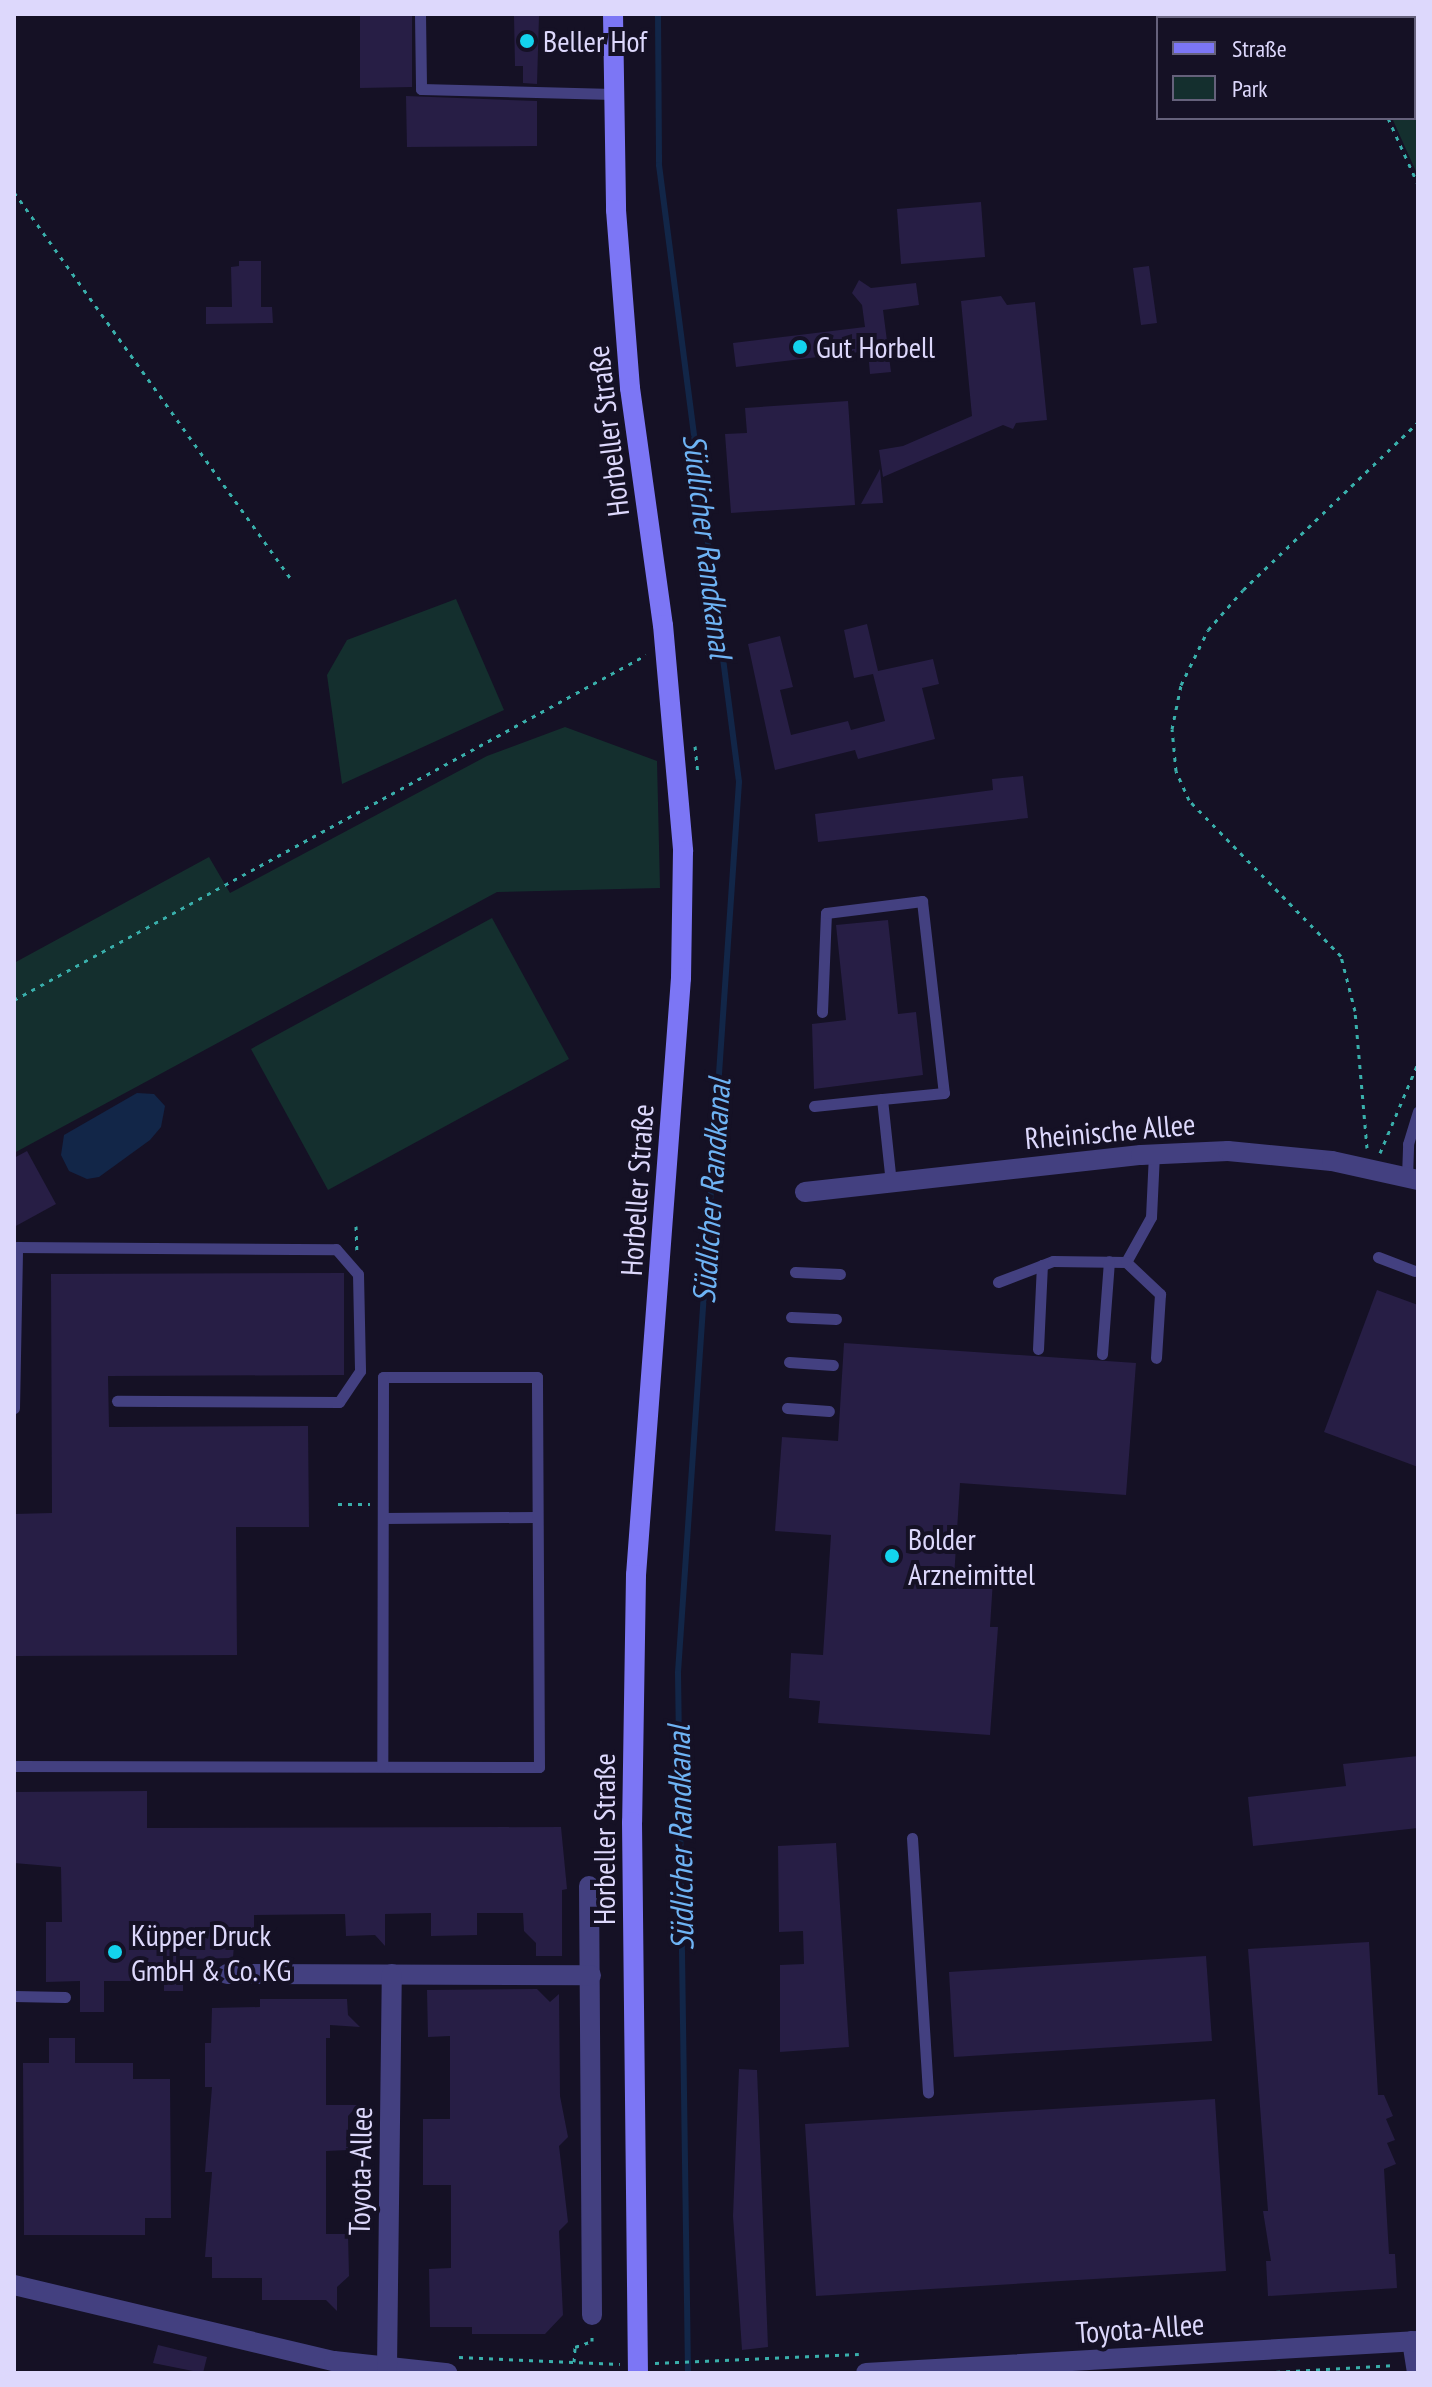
<!DOCTYPE html>
<meta charset="utf-8">
<style>
body{margin:0}
#map{position:relative;width:1432px;height:2387px;overflow:hidden;background:#151125;font-family:"PT Sans Narrow",sans-serif}
div>[style]{position:absolute}
[style*='--x']{left:calc(var(--x)*1px);top:calc(var(--y)*1px);width:calc(var(--w)*1px);rotate:calc(var(--a)*1deg)}
.green>*{inset:0;background:#142f2e}
.water>*{inset:0;background:#122648}
.stream>*{height:6px;margin:-3px;padding:0 3px;transform-origin:3px;border-radius:3px;background:#122648}
.building>*{inset:0;background:#271e45}
.path>*{height:3px;margin-top:-1.5px;transform-origin:0;background:repeating-linear-gradient(90deg,#39afab 0 4px,transparent 0 10px)}
.service>*{height:11px;margin:-5.5px;padding:0 5.5px;transform-origin:5.5px;border-radius:5.5px;background:#434080}
.minor>*{height:20px;margin:-10px;padding:0 10px;transform-origin:10px;border-radius:10px;background:#434080}
.tertiary>*{height:20px;margin:-10px;padding:0 10px;transform-origin:10px;border-radius:10px;background:#434080}
.secondary>*{height:20px;margin:-10px;padding:0 10px;transform-origin:10px;border-radius:10px;background:#7c76f5}
.dots>*{width:22px;height:22px;translate:-50% -50%;box-sizing:border-box;border:4px solid #151125;border-radius:50%}
span{translate:-50% -50%;white-space:nowrap;text-align:center;line-height:1.15;-webkit-text-stroke:8px #151125;paint-order:stroke}
.poi-label{font-size:30px;color:#ddd8fc}
.left{translate:0 -50%;text-align:left}
.street-label{font-size:30px;color:#ddd8fc}
.water-label{font-size:32px;color:#6eb3f4;font-style:italic}
.frame{position:absolute;inset:0;border:16px solid #ddd8fc;pointer-events:none}
.legend{position:absolute;left:1156px;top:16px;width:260px;height:104px;box-sizing:border-box;background:#151125;border:2px solid #65617b;margin:0;padding:10px 14px;list-style:none;font-size:24px;color:#ddd8fc}
.legend li{display:flex;align-items:center;gap:16px;height:40px}
.legend b{width:40px;border:2px solid #65617b}
</style>
<div id="map">
<div class="green">
<div style="clip-path:polygon(1383px 14px,1418px 14px,1418px 176px,1392px 118px,1414px 118px,1414px 18px,1373px 18px)"></div>
<div style="clip-path:polygon(456px 599px,504px 710px,342px 784px,327px 675px,347px 640px)"></div>
<div style="clip-path:polygon(565px 727px,657px 761px,660px 888px,497px 892px,14px 1153px,14px 963px,209px 857px,230px 893px,487px 756px)"></div>
<div style="clip-path:polygon(492px 918px,569px 1059px,328px 1190px,251px 1049px)"></div>
</div>
<div class="water">
<div style="clip-path:polygon(137px 1093px,154px 1094px,165px 1106px,161px 1127px,150px 1140px,99px 1177px,87px 1179px,69px 1171px,61px 1155px,64px 1135px)"></div>
</div>
<div class="stream">
<div style="--x:658;--y:14;--w:151;--a:89.6"></div>
<div style="--x:659;--y:165;--w:622;--a:82.61"></div>
<div style="--x:739;--y:782;--w:893;--a:93.92"></div>
<div style="--x:678;--y:1673;--w:700;--a:89.18"></div>
</div>
<div class="building">
<div style="clip-path:polygon(360px 14px,412px 14px,412px 87px,360px 88px)"></div>
<div style="clip-path:polygon(514px 16px,539px 16px,537px 84px,523px 83px,523px 66px,515px 66px)"></div>
<div style="clip-path:polygon(406px 96px,537px 101px,537px 146px,407px 147px)"></div>
<div style="clip-path:polygon(981px 202px,985px 257px,901px 264px,897px 209px)"></div>
<div style="clip-path:polygon(239px 261px,261px 261px,261px 307px,272px 307px,273px 323px,206px 324px,206px 307px,232px 307px,231px 267px,239px 266px)"></div>
<div style="clip-path:polygon(1149px 266px,1157px 323px,1141px 325px,1133px 268px)"></div>
<div style="clip-path:polygon(859px 280px,871px 288px,916px 283px,919px 305px,883px 310px,891px 372px,870px 374px,868px 351px,736px 367px,733px 343px,865px 327px,862px 305px,852px 293px)"></div>
<div style="clip-path:polygon(1001px 296px,1007px 305px,1035px 302px,1047px 420px,1016px 423px,1013px 429px,1003px 425px,883px 477px,879px 450px,903px 446px,972px 416px,961px 301px)"></div>
<div style="clip-path:polygon(848px 401px,855px 505px,731px 513px,725px 434px,747px 433px,745px 408px)"></div>
<div style="clip-path:polygon(880px 469px,883px 503px,861px 504px)"></div>
<div style="clip-path:polygon(867px 624px,878px 671px,933px 659px,939px 684px,922px 688px,935px 739px,858px 759px,855px 750px,775px 770px,748px 644px,780px 636px,793px 687px,780px 690px,791px 735px,848px 721px,851px 730px,885px 721px,873px 674px,854px 678px,844px 630px)"></div>
<div style="clip-path:polygon(1023px 776px,1028px 818px,818px 842px,815px 814px,993px 790px,992px 779px)"></div>
<div style="clip-path:polygon(888px 920px,898px 1014px,916px 1012px,923px 1075px,814px 1089px,812px 1024px,846px 1020px,836px 925px)"></div>
<div style="clip-path:polygon(27px 1151px,56px 1204px,14px 1227px,14px 1158px)"></div>
<div style="clip-path:polygon(344px 1273px,344px 1375px,108px 1376px,109px 1427px,308px 1426px,309px 1527px,236px 1527px,237px 1655px,16px 1656px,14px 1514px,52px 1513px,51px 1274px)"></div>
<div style="clip-path:polygon(1377px 1290px,1418px 1305px,1418px 1467px,1324px 1432px)"></div>
<div style="clip-path:polygon(844px 1343px,1136px 1363px,1126px 1495px,960px 1483px,954px 1578px,993px 1580px,990px 1627px,998px 1627px,990px 1735px,818px 1723px,820px 1701px,789px 1698px,791px 1653px,823px 1655px,831px 1535px,775px 1531px,782px 1437px,838px 1441px)"></div>
<div style="clip-path:polygon(1418px 1756px,1418px 1828px,1253px 1846px,1248px 1797px,1346px 1786px,1343px 1764px)"></div>
<div style="clip-path:polygon(147px 1791px,147px 1828px,561px 1827px,567px 1889px,562px 1890px,562px 1956px,536px 1956px,536px 1943px,524px 1931px,523px 1913px,477px 1913px,477px 1935px,431px 1936px,431px 1913px,385px 1914px,385px 1946px,375px 1935px,346px 1936px,345px 1914px,254px 1915px,254px 1935px,265px 1946px,234px 1945px,233px 1958px,183px 1959px,183px 1991px,164px 1991px,164px 1981px,104px 1981px,104px 2012px,80px 2012px,80px 1981px,46px 1982px,46px 1922px,62px 1922px,61px 1867px,14px 1863px,14px 1792px)"></div>
<div style="clip-path:polygon(836px 1843px,849px 2047px,780px 2052px,780px 1965px,804px 1964px,803px 1931px,779px 1932px,778px 1846px)"></div>
<div style="clip-path:polygon(1369px 1942px,1378px 2095px,1384px 2095px,1393px 2116px,1386px 2119px,1395px 2140px,1387px 2143px,1396px 2164px,1384px 2169px,1389px 2254px,1395px 2254px,1397px 2288px,1268px 2296px,1266px 2261px,1271px 2261px,1263px 2211px,1268px 2211px,1248px 1949px)"></div>
<div style="clip-path:polygon(1206px 1956px,1212px 2041px,954px 2057px,949px 1972px)"></div>
<div style="clip-path:polygon(537px 1989px,550px 2002px,559px 1994px,560px 2096px,568px 2137px,559px 2146px,568px 2222px,559px 2231px,563px 2315px,545px 2334px,472px 2334px,472px 2327px,430px 2327px,429px 2269px,451px 2268px,451px 2185px,423px 2185px,423px 2119px,450px 2119px,450px 2036px,428px 2037px,427px 1990px)"></div>
<div style="clip-path:polygon(260px 1999px,347px 1999px,348px 2015px,360px 2027px,330px 2025px,330px 2038px,326px 2038px,326px 2105px,358px 2105px,348px 2116px,348px 2150px,326px 2151px,326px 2234px,348px 2234px,349px 2276px,337px 2287px,337px 2311px,326px 2300px,262px 2300px,262px 2278px,212px 2278px,212px 2257px,205px 2257px,212px 2172px,205px 2172px,212px 2087px,205px 2087px,205px 2043px,211px 2043px,212px 2008px,260px 2007px)"></div>
<div style="clip-path:polygon(49px 2038px,75px 2038px,75px 2063px,133px 2063px,133px 2079px,170px 2079px,171px 2218px,145px 2218px,145px 2235px,24px 2235px,23px 2063px,49px 2063px)"></div>
<div style="clip-path:polygon(739px 2069px,757px 2070px,768px 2347px,742px 2350px,733px 2216px)"></div>
<div style="clip-path:polygon(1215px 2099px,1226px 2271px,816px 2296px,805px 2124px)"></div>
<div style="clip-path:polygon(158px 2345px,207px 2357px,203px 2373px,153px 2363px)"></div>
</div>
<div class="path">
<div style="--x:1340;--y:14;--w:4;--a:63"></div>
<div style="--x:1388;--y:118;--w:72;--a:65.6"></div>
<div style="--x:14;--y:192;--w:477;--a:54.4"></div>
<div style="--x:695;--y:746;--w:28;--a:84"></div>
<div style="--x:14;--y:1000;--w:720;--a:-28.63"></div>
<div style="--x:1367;--y:1148;--w:138;--a:-95"></div>
<div style="--x:1355;--y:1011;--w:57;--a:-104.3"></div>
<div style="--x:1341;--y:956;--w:218;--a:-134.3"></div>
<div style="--x:1189;--y:800;--w:32;--a:-114"></div>
<div style="--x:1176;--y:771;--w:42;--a:-95.4"></div>
<div style="--x:1172;--y:729;--w:45;--a:-78.4"></div>
<div style="--x:1181;--y:685;--w:61;--a:-63.9"></div>
<div style="--x:1208;--y:630;--w:53;--a:-48.8"></div>
<div style="--x:1243;--y:590;--w:243;--a:-43.8"></div>
<div style="--x:1380;--y:1153;--w:98;--a:-67.1"></div>
<div style="--x:356;--y:1226;--w:24;--a:88"></div>
<div style="--x:338;--y:1504;--w:32;--a:0"></div>
<div style="--x:459;--y:2357;--w:161;--a:2.5"></div>
<div style="--x:574;--y:2362;--w:15;--a:-86"></div>
<div style="--x:575;--y:2347;--w:18;--a:-19"></div>
<div style="--x:592;--y:2341;--w:6;--a:-90"></div>
<div style="--x:655;--y:2363;--w:204;--a:-2.5"></div>
<div style="--x:1256;--y:2373;--w:140;--a:-3.3"></div>
</div>
<div class="service">
<div style="--x:420;--y:14;--w:75;--a:89.2"></div>
<div style="--x:421;--y:89;--w:192;--a:1.5"></div>
<div style="--x:822;--y:1012;--w:99;--a:-87.7"></div>
<div style="--x:826;--y:913;--w:97;--a:-7.1"></div>
<div style="--x:922;--y:901;--w:193;--a:83.5"></div>
<div style="--x:944;--y:1093;--w:62;--a:174.5"></div>
<div style="--x:882;--y:1099;--w:84;--a:83.9"></div>
<div style="--x:814;--y:1106;--w:68;--a:-5.9"></div>
<div style="--x:1407;--y:1177;--w:33;--a:-88"></div>
<div style="--x:1408;--y:1144;--w:34;--a:-73"></div>
<div style="--x:1378;--y:1257;--w:39;--a:21"></div>
<div style="--x:1126;--y:1262;--w:51;--a:-60.9"></div>
<div style="--x:1151;--y:1217;--w:63;--a:-87.3"></div>
<div style="--x:795;--y:1272;--w:45;--a:2.5"></div>
<div style="--x:998;--y:1282;--w:59;--a:-20.9"></div>
<div style="--x:1053;--y:1261;--w:73;--a:0.8"></div>
<div style="--x:1126;--y:1262;--w:47;--a:43.3"></div>
<div style="--x:1160;--y:1294;--w:64;--a:93.6"></div>
<div style="--x:791;--y:1317;--w:45;--a:2.5"></div>
<div style="--x:1038;--y:1349;--w:84;--a:-87.3"></div>
<div style="--x:1102;--y:1354;--w:93;--a:-85.7"></div>
<div style="--x:789;--y:1362;--w:44;--a:3.9"></div>
<div style="--x:14;--y:1408;--w:161;--a:-88.9"></div>
<div style="--x:17;--y:1247;--w:319;--a:0.4"></div>
<div style="--x:336;--y:1249;--w:33;--a:49"></div>
<div style="--x:358;--y:1274;--w:97;--a:88.8"></div>
<div style="--x:360;--y:1371;--w:37;--a:124"></div>
<div style="--x:339;--y:1402;--w:222;--a:-179.7"></div>
<div style="--x:787;--y:1408;--w:42;--a:4.1"></div>
<div style="--x:383;--y:1518;--w:153;--a:-0.4"></div>
<div style="--x:14;--y:1766;--w:525;--a:0.11"></div>
<div style="--x:539;--y:1767;--w:390;--a:-90.3"></div>
<div style="--x:537;--y:1377;--w:154;--a:180"></div>
<div style="--x:383;--y:1377;--w:389;--a:90.1"></div>
<div style="--x:912;--y:1838;--w:255;--a:86.4"></div>
<div style="--x:14;--y:1996;--w:51;--a:1.1"></div>
</div>
<div class="minor">
<div style="--x:805;--y:1192;--w:338;--a:-6.3"></div>
<div style="--x:1141;--y:1155;--w:87;--a:-2.6"></div>
<div style="--x:1228;--y:1151;--w:104;--a:5.5"></div>
<div style="--x:1332;--y:1161;--w:88;--a:12.5"></div>
<div style="--x:589;--y:1886;--w:429;--a:89.6"></div>
<div style="--x:227;--y:1974;--w:364;--a:0.2"></div>
<div style="--x:14;--y:2285;--w:329;--a:13.4"></div>
<div style="--x:334;--y:2361;--w:114;--a:6.1"></div>
<div style="--x:1412;--y:2341;--w:32;--a:81"></div>
<div style="--x:387;--y:2368;--w:394;--a:-89.3"></div>
</div>
<div class="tertiary">
<div style="--x:866;--y:2373;--w:553;--a:-3.32"></div>
</div>
<div class="secondary">
<div style="--x:613;--y:14;--w:196;--a:89.1"></div>
<div style="--x:616;--y:210;--w:179;--a:85.5"></div>
<div style="--x:630;--y:388;--w:239;--a:82.1"></div>
<div style="--x:663;--y:625;--w:227;--a:84.9"></div>
<div style="--x:683;--y:851;--w:127;--a:90.9"></div>
<div style="--x:681;--y:978;--w:599;--a:94.31"></div>
<div style="--x:636;--y:1575;--w:247;--a:90.9"></div>
<div style="--x:632;--y:1822;--w:551;--a:89.38"></div>
</div>
<div class="dots">
<div style="left:527px;top:41px;background:#13d3ed"></div>
<div style="left:800px;top:347px;background:#13d3ed"></div>
<div style="left:892px;top:1556px;background:#13d3ed"></div>
<div style="left:115px;top:1952px;background:#13d3ed"></div>
</div>
<div class="poi-label">
<span class="left" style="left:543px;top:41px">Beller Hof</span>
<span class="left" style="left:816px;top:347px">Gut Horbell</span>
<span class="left" style="left:908px;top:1556px">Bolder<br>Arzneimittel</span>
<span class="left" style="left:131px;top:1952px">Küpper Druck<br>GmbH &amp; Co. KG</span>
</div>
<div class="street-label">
<span style="left:608px;top:431px;rotate:-97deg">Horbeller Straße</span>
<span style="left:1110px;top:1131px;rotate:-5deg">Rheinische Allee</span>
<span style="left:637px;top:1190px;rotate:-86deg">Horbeller Straße</span>
<span style="left:604px;top:1839px;rotate:-90deg">Horbeller Straße</span>
<span style="left:360px;top:2171px;rotate:-89deg">Toyota-Allee</span>
<span style="left:1140px;top:2328px;rotate:-4deg">Toyota-Allee</span>
</div>
<div class="water-label">
<span style="left:708px;top:546px;rotate:83deg">Südlicher Randkanal</span>
<span style="left:711px;top:1191px;rotate:-86deg">Südlicher Randkanal</span>
<span style="left:680px;top:1838px;rotate:-91deg">Südlicher Randkanal</span>
</div>
<div class="frame"></div>
<ul class="legend">
<li><b style="height:10px;background:#7c76f5"></b>Straße</li>
<li><b style="height:22px;background:#142f2e"></b>Park</li>
</ul>
</div>
